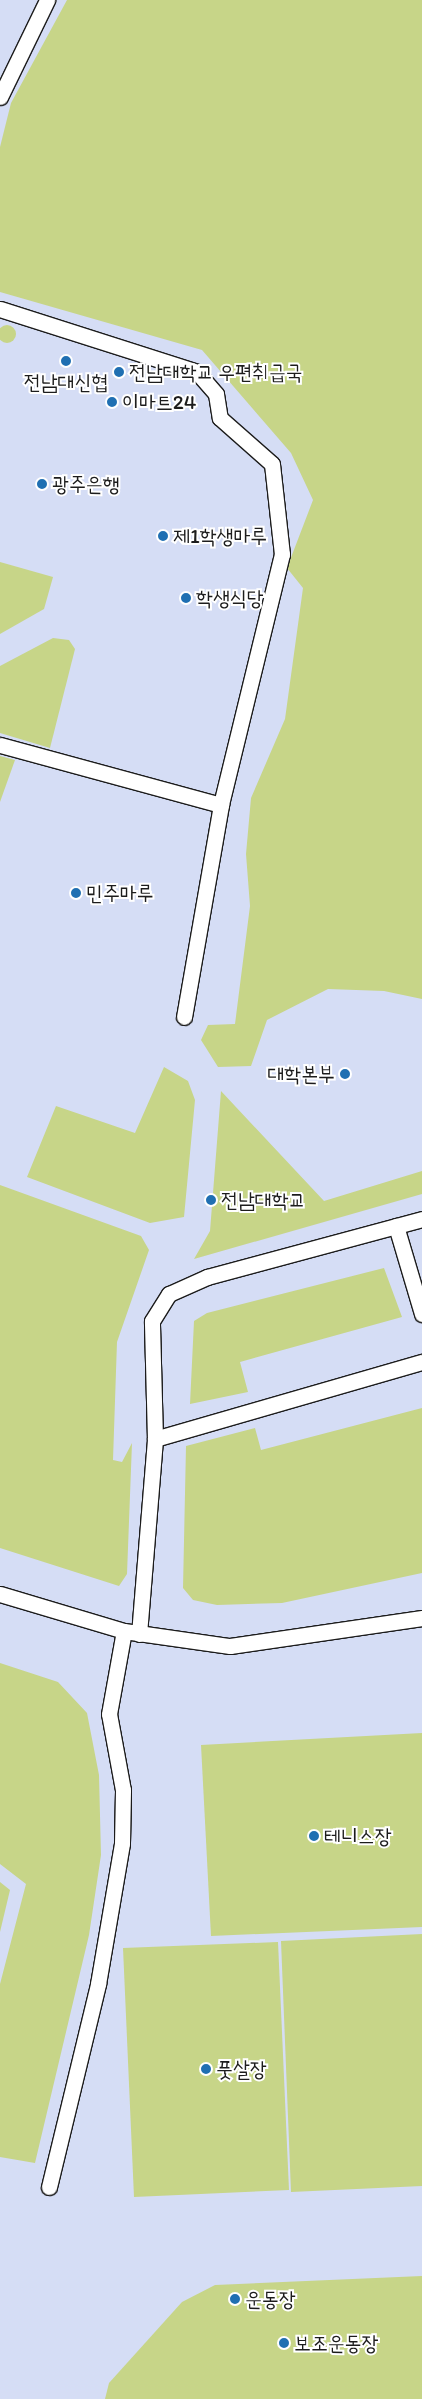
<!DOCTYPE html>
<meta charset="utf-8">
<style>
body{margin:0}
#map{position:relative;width:422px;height:2399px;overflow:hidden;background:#e6ebf9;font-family:Itim,"Poor Story",sans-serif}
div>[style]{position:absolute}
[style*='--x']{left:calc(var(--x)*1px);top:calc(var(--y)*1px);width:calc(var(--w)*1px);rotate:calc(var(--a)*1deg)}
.built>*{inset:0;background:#d5ddf5}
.green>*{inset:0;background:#c7d588}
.round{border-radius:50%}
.roads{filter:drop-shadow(1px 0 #1c1c1c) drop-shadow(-1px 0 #1c1c1c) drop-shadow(0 1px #1c1c1c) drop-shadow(0 -1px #1c1c1c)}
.lane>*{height:15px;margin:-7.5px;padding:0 7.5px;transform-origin:7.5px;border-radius:7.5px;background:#fff}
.dots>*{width:14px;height:14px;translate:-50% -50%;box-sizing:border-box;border:2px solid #fff;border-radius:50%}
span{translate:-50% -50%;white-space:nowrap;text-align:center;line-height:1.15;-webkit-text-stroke:4px #fff;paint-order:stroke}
.poi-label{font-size:21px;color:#1c1c1c}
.left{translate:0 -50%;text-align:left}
.right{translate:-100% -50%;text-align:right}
</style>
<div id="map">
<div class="built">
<div style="clip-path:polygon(0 0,422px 0,422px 2399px,0 2399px)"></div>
</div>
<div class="green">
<div style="clip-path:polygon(67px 0,422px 0,422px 999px,384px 991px,328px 989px,267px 1020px,251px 1066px,218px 1067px,201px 1040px,208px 1025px,235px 1024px,250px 906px,246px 854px,251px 798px,285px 719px,303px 588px,287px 568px,313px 500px,291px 453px,202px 350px,0 292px,0 147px,11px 103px)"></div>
<div class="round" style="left:-2px;top:325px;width:18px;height:18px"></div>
<div style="clip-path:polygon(0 562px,53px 577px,44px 609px,0 634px)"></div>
<div style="clip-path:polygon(53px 638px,69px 640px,75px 649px,50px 748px,0 733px,0 666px)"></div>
<div style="clip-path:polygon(0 756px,15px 760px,0 802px)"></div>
<div style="clip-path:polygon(164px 1067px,188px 1081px,195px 1100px,184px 1217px,150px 1223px,27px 1177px,56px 1106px,135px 1133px)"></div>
<div style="clip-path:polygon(221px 1091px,324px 1201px,422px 1171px,422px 1194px,194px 1259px,210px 1231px)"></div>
<div style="clip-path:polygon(0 1185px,141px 1236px,149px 1250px,117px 1342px,113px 1460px,122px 1462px,132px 1443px,127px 1574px,119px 1586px,0 1548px)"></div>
<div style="clip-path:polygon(384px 1268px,402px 1317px,240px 1362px,248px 1392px,190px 1404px,194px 1321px,207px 1313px)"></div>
<div style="clip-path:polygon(422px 1408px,422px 1573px,282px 1603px,217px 1605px,193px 1600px,183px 1588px,186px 1446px,255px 1428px,261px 1450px)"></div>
<div style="clip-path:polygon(0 1663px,58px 1682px,87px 1713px,99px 1775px,101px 1855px,89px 1935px,35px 2163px,0 2157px,0 1984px,26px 1884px,0 1864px)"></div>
<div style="clip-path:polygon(422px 1733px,422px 1927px,211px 1936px,201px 1745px)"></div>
<div style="clip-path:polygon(0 1882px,10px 1890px,0 1932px)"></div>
<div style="clip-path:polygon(422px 1934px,422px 2186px,291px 2192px,281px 1941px)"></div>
<div style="clip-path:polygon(278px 1942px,289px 2190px,134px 2197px,123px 1948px)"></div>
<div style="clip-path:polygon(422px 2276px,422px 2399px,105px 2399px,109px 2383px,182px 2302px,215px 2285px)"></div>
</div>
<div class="roads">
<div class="lane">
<div style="--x:0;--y:97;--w:108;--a:-64.1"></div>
<div style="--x:0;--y:309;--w:207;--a:17.7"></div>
<div style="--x:197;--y:372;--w:29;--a:49"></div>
<div style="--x:216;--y:394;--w:24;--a:81"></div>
<div style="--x:220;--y:418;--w:69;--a:41.5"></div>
<div style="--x:272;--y:464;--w:91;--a:83.7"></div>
<div style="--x:282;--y:554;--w:258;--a:103.7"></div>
<div style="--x:221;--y:805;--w:215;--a:99.9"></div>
<div style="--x:0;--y:745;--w:229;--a:15.2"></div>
<div style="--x:396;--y:1226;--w:92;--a:73.5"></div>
<div style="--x:155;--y:1439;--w:278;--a:-16.1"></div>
<div style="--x:0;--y:1594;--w:129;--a:16.6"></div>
<div style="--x:124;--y:1631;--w:107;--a:8.1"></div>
<div style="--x:230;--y:1646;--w:194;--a:-8.3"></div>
<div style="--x:139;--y:1634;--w:196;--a:-85.3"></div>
<div style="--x:155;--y:1439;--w:118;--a:-91.5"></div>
<div style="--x:152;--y:1321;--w:32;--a:-58"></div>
<div style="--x:169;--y:1294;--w:42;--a:-24.1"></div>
<div style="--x:207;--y:1277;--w:223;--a:-15.1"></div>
<div style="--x:49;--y:2187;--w:209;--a:-76.4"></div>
<div style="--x:98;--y:1984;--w:143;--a:-80.3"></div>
<div style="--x:122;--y:1843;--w:53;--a:-88.9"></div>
<div style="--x:123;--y:1790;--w:77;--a:-100.4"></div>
<div style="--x:109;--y:1714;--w:84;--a:-79.8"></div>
</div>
</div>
<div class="dots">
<div style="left:66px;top:361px;background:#1f6fb2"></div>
<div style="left:119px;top:372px;background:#1f6fb2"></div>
<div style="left:112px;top:402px;background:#1f6fb2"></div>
<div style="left:42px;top:484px;background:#1f6fb2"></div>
<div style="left:163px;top:536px;background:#1f6fb2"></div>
<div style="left:186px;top:598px;background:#1f6fb2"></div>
<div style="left:76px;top:893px;background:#1f6fb2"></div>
<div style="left:345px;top:1074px;background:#1f6fb2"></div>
<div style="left:211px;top:1200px;background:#1f6fb2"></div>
<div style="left:314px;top:1836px;background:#1f6fb2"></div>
<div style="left:206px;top:2069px;background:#1f6fb2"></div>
<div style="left:235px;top:2299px;background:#1f6fb2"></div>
<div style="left:284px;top:2343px;background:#1f6fb2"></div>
</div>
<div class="poi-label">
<span class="left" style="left:129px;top:372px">전남대학교 우편취급국</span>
<span style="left:66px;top:382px">전남대신협</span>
<span class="left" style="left:122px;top:402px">이마트24</span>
<span class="left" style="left:52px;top:484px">광주은행</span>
<span class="left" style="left:173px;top:536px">제1학생마루</span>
<span class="left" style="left:196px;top:598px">학생식당</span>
<span class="left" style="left:86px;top:893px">민주마루</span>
<span class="right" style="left:335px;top:1074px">대학본부</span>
<span class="left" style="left:221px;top:1200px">전남대학교</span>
<span class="left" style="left:324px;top:1836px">테니스장</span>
<span class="left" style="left:216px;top:2069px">풋살장</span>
<span class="left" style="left:245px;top:2299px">운동장</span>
<span class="left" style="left:294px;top:2343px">보조운동장</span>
</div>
</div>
